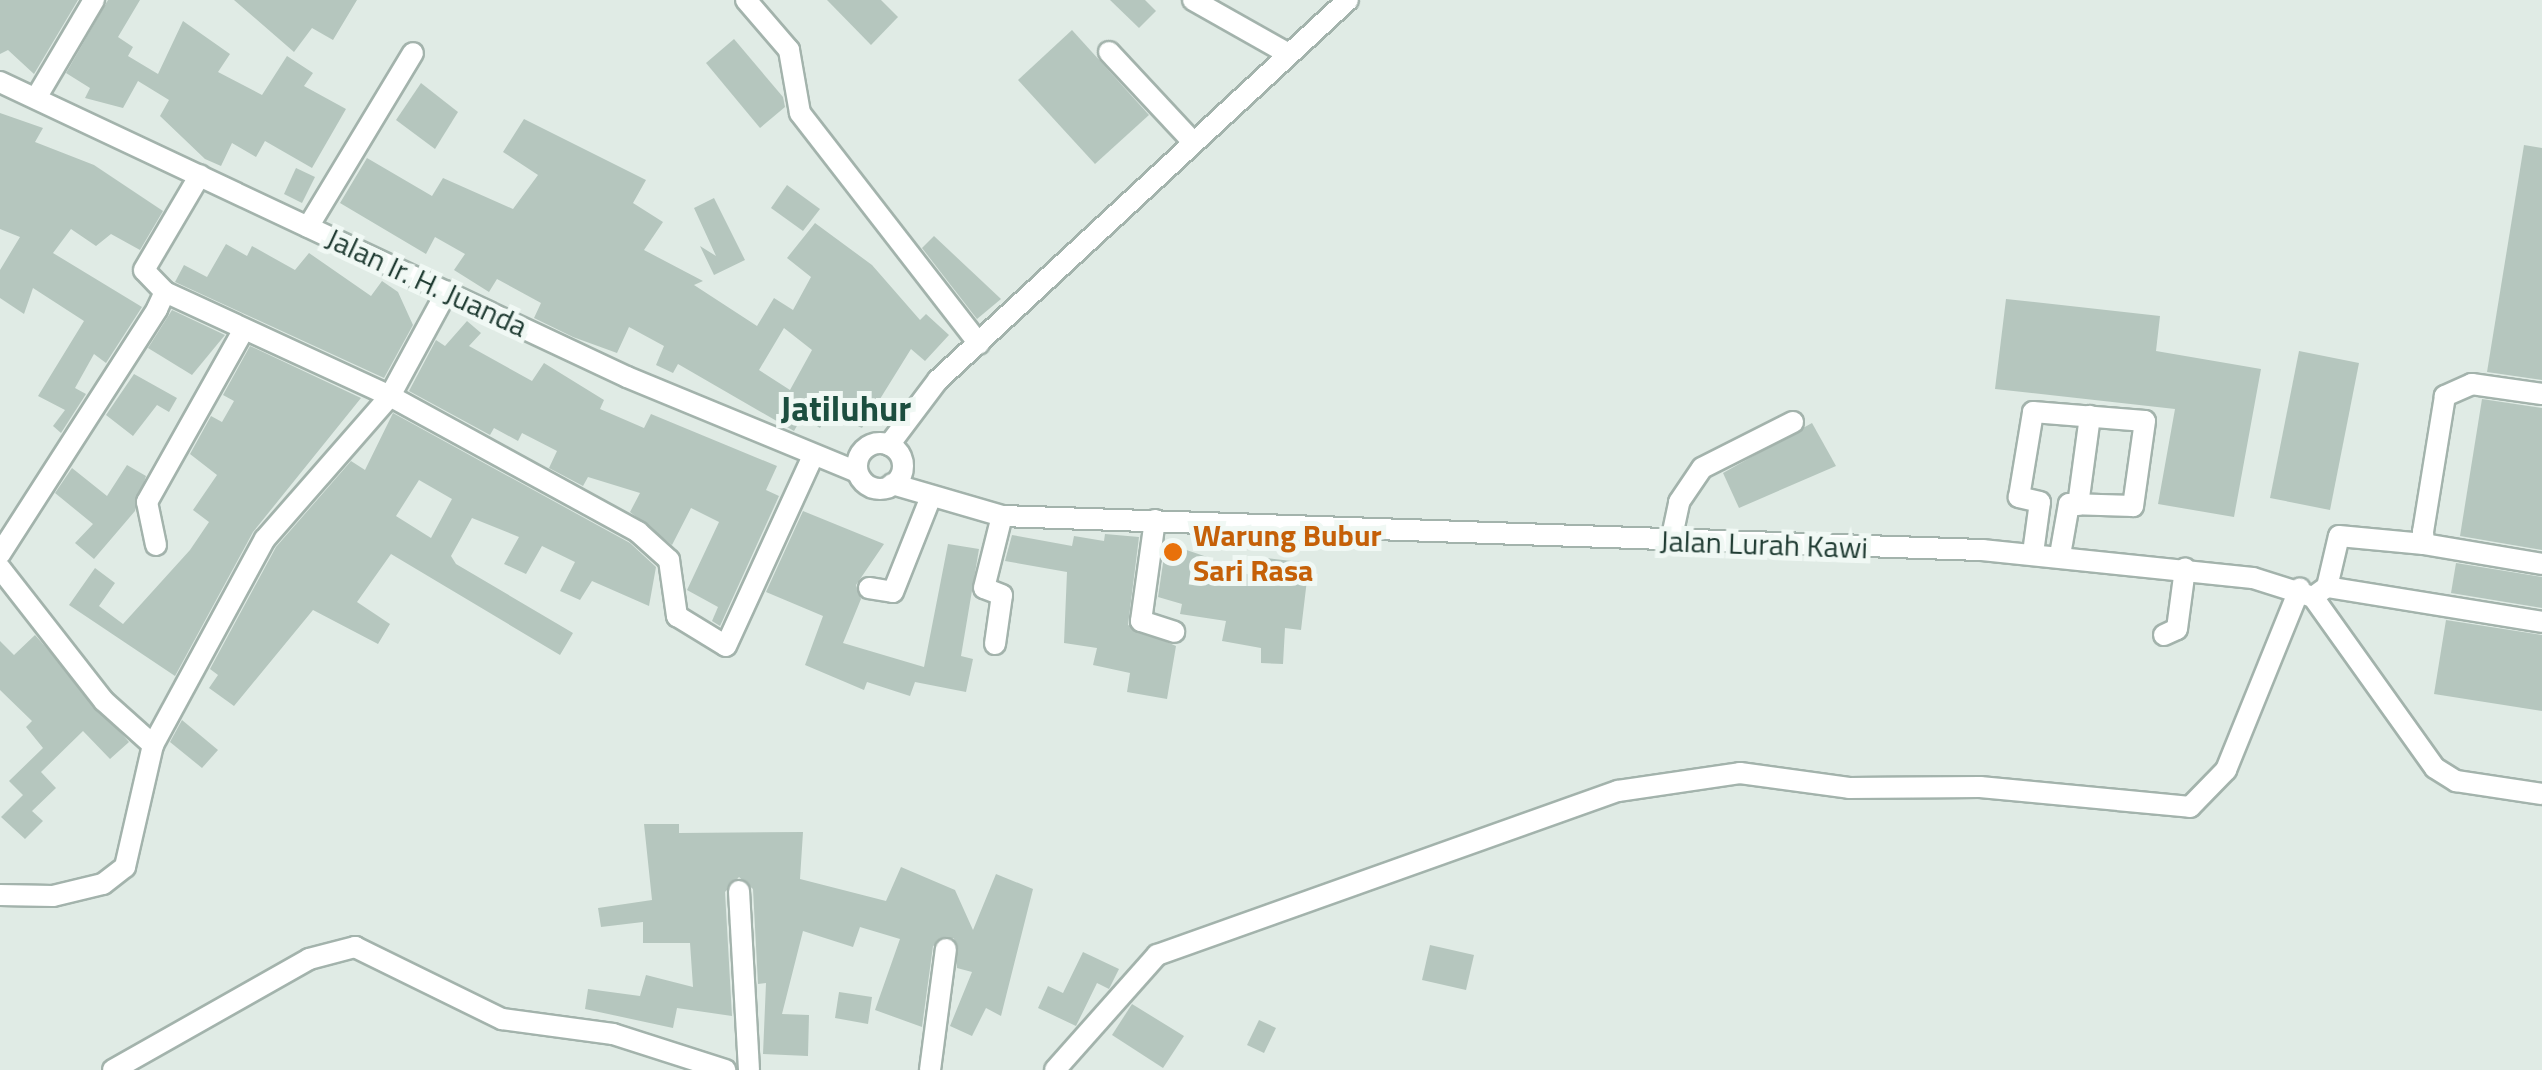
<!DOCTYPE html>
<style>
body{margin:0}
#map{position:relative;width:2542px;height:1070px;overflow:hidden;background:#e0ebe5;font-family:"Titillium Web",sans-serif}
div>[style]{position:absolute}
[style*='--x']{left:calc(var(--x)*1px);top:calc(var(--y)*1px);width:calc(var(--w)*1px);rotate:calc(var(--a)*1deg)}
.building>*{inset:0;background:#b5c6be}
.roads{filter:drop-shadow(2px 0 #a3b3ac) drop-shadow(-2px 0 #a3b3ac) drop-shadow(0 2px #a3b3ac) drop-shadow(0 -2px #a3b3ac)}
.minor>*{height:20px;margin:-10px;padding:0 10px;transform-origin:10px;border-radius:10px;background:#fff}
.minor>.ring{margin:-10px;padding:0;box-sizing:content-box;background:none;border:20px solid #fff;border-radius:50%}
.dots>*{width:28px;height:28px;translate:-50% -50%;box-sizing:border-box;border:5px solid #f0f8f4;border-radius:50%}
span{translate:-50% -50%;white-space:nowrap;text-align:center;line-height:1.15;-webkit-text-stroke:10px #f0f8f4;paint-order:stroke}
.street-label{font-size:30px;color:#203c33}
.food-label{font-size:30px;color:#c56008;font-weight:700}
.left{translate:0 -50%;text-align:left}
.quarter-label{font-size:35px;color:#1c4e3f;font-weight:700}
</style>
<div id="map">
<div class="building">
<div style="clip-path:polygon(0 0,78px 0,34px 74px,8px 50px,0 54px)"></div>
<div style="clip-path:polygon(108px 0,140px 0,118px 37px,133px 47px,128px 56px,158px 74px,183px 21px,230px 54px,218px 72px,262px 95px,287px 56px,313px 73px,304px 86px,346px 109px,312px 168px,265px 141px,256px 157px,232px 143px,221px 166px,205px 159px,160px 116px,169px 100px,138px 81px,123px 108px,85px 98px,90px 88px,66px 73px)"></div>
<div style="clip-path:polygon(234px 0,357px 0,333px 40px,312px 28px,294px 52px)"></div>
<div style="clip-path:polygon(827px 0,881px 0,898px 17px,871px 45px)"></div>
<div style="clip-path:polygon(1110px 0,1145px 0,1156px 11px,1139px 28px)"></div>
<div style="clip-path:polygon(1072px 30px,1149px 115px,1095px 164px,1018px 80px)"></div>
<div style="clip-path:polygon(734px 39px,783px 97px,785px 107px,760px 128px,706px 63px)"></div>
<div style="clip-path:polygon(421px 83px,458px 112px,435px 149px,396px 120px)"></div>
<div style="clip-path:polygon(0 113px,43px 128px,35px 142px,94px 165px,163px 211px,140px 250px,111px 234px,96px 246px,71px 229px,53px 253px,142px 307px,106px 363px,94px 354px,75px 388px,86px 394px,61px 433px,53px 426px,65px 410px,38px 396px,84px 321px,33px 288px,24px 314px,0 298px,0 270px,20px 237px,0 229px)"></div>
<div style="clip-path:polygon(evenodd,524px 119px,646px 180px,633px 203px,663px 222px,644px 250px,703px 281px,694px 285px,757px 326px,774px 298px,793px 310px,811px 277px,787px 258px,815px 223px,872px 265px,920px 320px,926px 314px,949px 335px,925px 361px,911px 349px,862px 428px,829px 413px,820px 428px,802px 417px,794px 431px,678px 364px,673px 373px,656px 365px,664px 346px,629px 327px,617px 353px,573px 337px,534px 318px,541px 303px,497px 279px,489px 292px,454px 270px,465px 254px,435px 237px,426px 254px,340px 203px,367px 158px,432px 196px,443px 178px,513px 209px,538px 175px,503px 152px,524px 119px,784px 328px,812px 350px,790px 390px,759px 370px,784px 328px)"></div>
<div style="clip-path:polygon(2524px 145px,2542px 148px,2542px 380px,2487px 372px)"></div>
<div style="clip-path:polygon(296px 168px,315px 177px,302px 203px,284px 194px)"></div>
<div style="clip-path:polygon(787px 185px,820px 209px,803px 231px,771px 208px)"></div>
<div style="clip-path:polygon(714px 198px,745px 260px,714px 275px,700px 246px,716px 256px,694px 208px)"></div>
<div style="clip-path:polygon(934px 236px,1001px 299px,977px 319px,922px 248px)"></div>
<div style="clip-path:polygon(226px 244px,247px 256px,252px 246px,295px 270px,309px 253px,371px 296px,382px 281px,398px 292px,413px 325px,384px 378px,175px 282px,184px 265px,207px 277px)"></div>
<div style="clip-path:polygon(2006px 299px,2160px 316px,2156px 351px,2261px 369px,2234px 517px,2158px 504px,2175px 409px,1995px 389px)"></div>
<div style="clip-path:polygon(172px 310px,225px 335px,192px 375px,148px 348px)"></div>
<div style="clip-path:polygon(467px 321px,481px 333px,469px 346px,532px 381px,544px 363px,604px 400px,600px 409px,644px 428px,651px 414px,777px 466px,766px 490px,779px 496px,720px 626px,712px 621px,718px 607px,687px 590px,719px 522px,691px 508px,672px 545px,630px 512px,640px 493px,588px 477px,583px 486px,549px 468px,557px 451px,522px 433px,518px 441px,494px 428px,490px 435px,409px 391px,436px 340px,445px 346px)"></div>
<div style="clip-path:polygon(250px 346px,361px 398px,253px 532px,175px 676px,69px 605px,95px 568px,115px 583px,99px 606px,123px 624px,190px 550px,209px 522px,193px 510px,217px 475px,190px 454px,211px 416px,222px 422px,234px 401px,223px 395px)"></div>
<div style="clip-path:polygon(2299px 351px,2359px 363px,2330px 510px,2270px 498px)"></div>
<div style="clip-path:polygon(134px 374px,177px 398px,169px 412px,157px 405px,133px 436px,106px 415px)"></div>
<div style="clip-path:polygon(2482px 399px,2542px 408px,2542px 550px,2460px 536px)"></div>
<div style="clip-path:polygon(evenodd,393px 413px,630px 543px,656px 567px,649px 606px,592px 581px,580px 600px,560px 591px,575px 562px,542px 546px,526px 574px,504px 564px,519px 537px,472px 518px,451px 556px,456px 564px,573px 633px,560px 655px,391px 554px,357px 602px,390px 624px,378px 644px,313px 610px,234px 706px,209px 688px,218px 675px,210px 669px,276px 547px,351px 461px,365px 470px,393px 413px,419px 480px,452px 499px,431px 538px,396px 516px,419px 480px)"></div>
<div style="clip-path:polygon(1812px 423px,1836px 466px,1739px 508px,1723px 473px)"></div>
<div style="clip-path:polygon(127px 465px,146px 476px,135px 511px,94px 559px,75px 543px,93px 524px,55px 493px,72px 468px,107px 496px)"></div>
<div style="clip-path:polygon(803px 511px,884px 544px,856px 585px,861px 599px,843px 643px,924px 667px,948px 544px,979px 549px,961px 656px,973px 659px,966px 692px,915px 682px,910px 696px,867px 682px,864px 690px,805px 665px,823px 616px,766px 592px)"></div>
<div style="clip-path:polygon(1105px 534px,1139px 537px,1128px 625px,1176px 646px,1167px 699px,1127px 692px,1130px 673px,1093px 665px,1097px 648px,1064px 643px,1067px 572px,1005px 561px,1012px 535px,1072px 546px,1074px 536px,1104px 541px)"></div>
<div style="clip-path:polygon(1166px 543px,1210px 558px,1208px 567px,1264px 577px,1266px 558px,1309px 563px,1301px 630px,1285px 628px,1283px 664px,1261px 663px,1261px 648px,1222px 641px,1226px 621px,1180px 614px,1182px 604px,1158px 597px)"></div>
<div style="clip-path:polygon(2456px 563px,2542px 577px,2542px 608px,2451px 593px)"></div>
<div style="clip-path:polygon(2446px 620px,2542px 635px,2542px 711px,2434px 694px)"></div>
<div style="clip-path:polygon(35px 635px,129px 742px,110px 759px,83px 731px,41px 772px,56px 788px,32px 811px,43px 821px,25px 839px,1px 817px,23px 795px,9px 781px,43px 748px,26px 727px,32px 721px,0 690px,0 641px,14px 655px)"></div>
<div style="clip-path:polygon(182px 720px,218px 750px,202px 768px,170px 742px)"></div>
<div style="clip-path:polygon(644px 824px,679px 824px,679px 833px,803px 832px,800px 879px,886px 901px,901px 867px,955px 890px,973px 930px,996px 874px,1033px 889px,1001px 1016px,986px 1008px,972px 1036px,950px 1026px,972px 972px,957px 968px,954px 938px,933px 946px,922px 1027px,875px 1010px,900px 939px,860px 927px,853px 947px,803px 931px,782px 1014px,809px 1015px,808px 1056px,763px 1054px,766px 983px,758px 984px,753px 889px,739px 877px,725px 892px,732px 1016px,677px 1008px,673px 1028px,585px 1009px,588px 989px,640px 996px,646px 975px,693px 987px,690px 943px,643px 943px,643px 922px,601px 927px,598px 908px,652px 900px)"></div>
<div style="clip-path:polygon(1430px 945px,1474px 955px,1466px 990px,1422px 980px)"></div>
<div style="clip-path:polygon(1083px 952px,1119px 969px,1109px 989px,1097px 983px,1076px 1026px,1038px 1008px,1048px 986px,1063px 993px)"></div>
<div style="clip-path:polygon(839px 992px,872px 997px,868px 1024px,835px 1018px)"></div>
<div style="clip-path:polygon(1132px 1004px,1184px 1036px,1163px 1068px,1112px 1035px)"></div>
<div style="clip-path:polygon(1259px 1020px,1276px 1028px,1264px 1053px,1247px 1045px)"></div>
</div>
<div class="roads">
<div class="minor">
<div style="--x:746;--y:0;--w:66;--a:49.3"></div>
<div style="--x:789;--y:50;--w:64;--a:80.1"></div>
<div style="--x:800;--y:113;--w:292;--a:52.2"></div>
<div style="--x:1193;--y:0;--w:108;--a:29.4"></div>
<div style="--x:1109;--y:52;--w:122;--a:47"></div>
<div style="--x:0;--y:82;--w:693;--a:25.2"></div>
<div style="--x:627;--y:377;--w:249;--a:22.4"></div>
<div style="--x:36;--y:98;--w:114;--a:-59.4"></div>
<div style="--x:308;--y:227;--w:203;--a:-58.9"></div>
<div style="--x:165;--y:292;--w:248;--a:24.8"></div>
<div style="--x:390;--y:396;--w:283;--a:28.7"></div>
<div style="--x:638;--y:532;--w:42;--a:42.1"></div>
<div style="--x:669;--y:560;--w:57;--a:81.9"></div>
<div style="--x:677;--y:616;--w:57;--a:31.5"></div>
<div style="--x:726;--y:646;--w:209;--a:-65.4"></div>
<div style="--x:2542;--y:394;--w:71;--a:-171.9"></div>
<div style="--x:2472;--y:384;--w:30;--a:156"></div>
<div style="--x:2445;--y:396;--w:138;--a:99.2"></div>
<div style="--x:2423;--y:532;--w:12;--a:85"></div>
<div style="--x:2424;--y:544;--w:120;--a:9.6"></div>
<div class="ring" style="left:857px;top:443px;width:26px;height:26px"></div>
<div style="--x:889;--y:445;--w:81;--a:-53"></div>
<div style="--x:938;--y:380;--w:559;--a:-42.83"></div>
<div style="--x:892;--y:484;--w:115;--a:16.2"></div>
<div style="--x:1002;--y:516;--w:981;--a:1.99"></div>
<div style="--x:1982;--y:550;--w:272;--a:5.9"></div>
<div style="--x:2253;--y:578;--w:63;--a:17.6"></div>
<div style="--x:2313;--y:597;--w:210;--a:54.5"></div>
<div style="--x:2435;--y:768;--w:25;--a:32"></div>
<div style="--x:2456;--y:781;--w:87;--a:8.6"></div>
<div style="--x:2078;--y:505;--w:90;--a:-82.3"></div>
<div style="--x:1155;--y:520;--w:102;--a:97.9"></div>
<div style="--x:1141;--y:621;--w:35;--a:18"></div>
<div style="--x:1671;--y:541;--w:40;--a:-78"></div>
<div style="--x:1679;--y:502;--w:41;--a:-55.9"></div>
<div style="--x:1702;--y:468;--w:102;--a:-26.8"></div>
<div style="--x:156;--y:545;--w:44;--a:-101.8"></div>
<div style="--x:147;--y:502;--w:196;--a:-60.7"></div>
<div style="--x:2033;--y:553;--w:51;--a:-82.2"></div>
<div style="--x:2040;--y:502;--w:22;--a:-167"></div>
<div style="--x:2019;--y:497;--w:86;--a:-80.6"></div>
<div style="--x:2033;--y:412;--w:112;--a:4.6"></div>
<div style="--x:2145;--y:421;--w:86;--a:98"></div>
<div style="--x:2133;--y:506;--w:64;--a:-178.2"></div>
<div style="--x:2069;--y:504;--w:52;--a:100"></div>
<div style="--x:0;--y:554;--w:291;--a:-57.3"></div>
<div style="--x:157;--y:309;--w:19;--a:-65"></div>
<div style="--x:165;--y:292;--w:30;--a:-134"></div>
<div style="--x:144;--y:270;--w:110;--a:-59.5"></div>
<div style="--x:0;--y:568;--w:169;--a:52"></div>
<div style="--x:104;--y:701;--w:66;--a:41.9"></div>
<div style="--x:2327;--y:587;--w:52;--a:-76.8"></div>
<div style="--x:2339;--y:536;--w:85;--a:5.4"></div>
<div style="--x:869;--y:588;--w:24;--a:9"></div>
<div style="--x:893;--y:592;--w:100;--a:-68.3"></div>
<div style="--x:2313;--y:597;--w:17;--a:-36"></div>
<div style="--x:2327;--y:587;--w:218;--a:9.2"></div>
<div style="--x:2164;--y:635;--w:14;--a:-25"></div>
<div style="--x:2177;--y:629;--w:61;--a:-82.4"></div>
<div style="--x:995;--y:644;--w:49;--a:-81.9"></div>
<div style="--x:1002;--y:595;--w:19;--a:-159"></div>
<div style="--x:984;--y:588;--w:74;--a:-76"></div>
<div style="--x:739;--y:891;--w:179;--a:86.8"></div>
<div style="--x:0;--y:895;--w:53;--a:1.1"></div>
<div style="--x:53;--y:896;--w:51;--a:-13.5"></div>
<div style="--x:103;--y:884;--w:28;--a:-38"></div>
<div style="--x:125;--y:867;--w:125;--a:-77.1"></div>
<div style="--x:153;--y:745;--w:234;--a:-61.5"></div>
<div style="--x:265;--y:539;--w:190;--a:-48.8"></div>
<div style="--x:390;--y:396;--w:119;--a:-61.5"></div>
<div style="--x:113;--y:1070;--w:225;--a:-29.5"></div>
<div style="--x:309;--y:959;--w:48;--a:-14.6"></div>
<div style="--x:355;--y:947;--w:164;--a:26.1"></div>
<div style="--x:502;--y:1019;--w:112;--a:7.7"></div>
<div style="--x:613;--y:1034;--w:118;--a:17.8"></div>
<div style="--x:930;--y:1070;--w:122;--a:-82.5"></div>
<div style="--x:1055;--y:1070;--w:154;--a:-48.4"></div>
<div style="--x:1157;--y:955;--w:489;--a:-19.6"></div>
<div style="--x:1618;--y:791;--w:123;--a:-8.4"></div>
<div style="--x:1740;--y:773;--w:110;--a:7.8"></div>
<div style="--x:1849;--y:788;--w:131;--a:-0.4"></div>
<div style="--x:1980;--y:787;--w:211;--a:5.4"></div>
<div style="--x:2190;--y:807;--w:52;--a:-45.8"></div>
<div style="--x:2226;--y:770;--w:196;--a:-67.9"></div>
</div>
</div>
<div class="dots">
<div style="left:1173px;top:552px;background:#e8710a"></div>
</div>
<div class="street-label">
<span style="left:427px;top:282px;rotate:25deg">Jalan Ir. H. Juanda</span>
<span style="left:1764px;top:544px;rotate:2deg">Jalan Lurah Kawi</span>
</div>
<div class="food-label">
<span class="left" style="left:1193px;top:552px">Warung Bubur<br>Sari Rasa</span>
</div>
<div class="quarter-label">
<span style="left:846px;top:408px">Jatiluhur</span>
</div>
</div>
